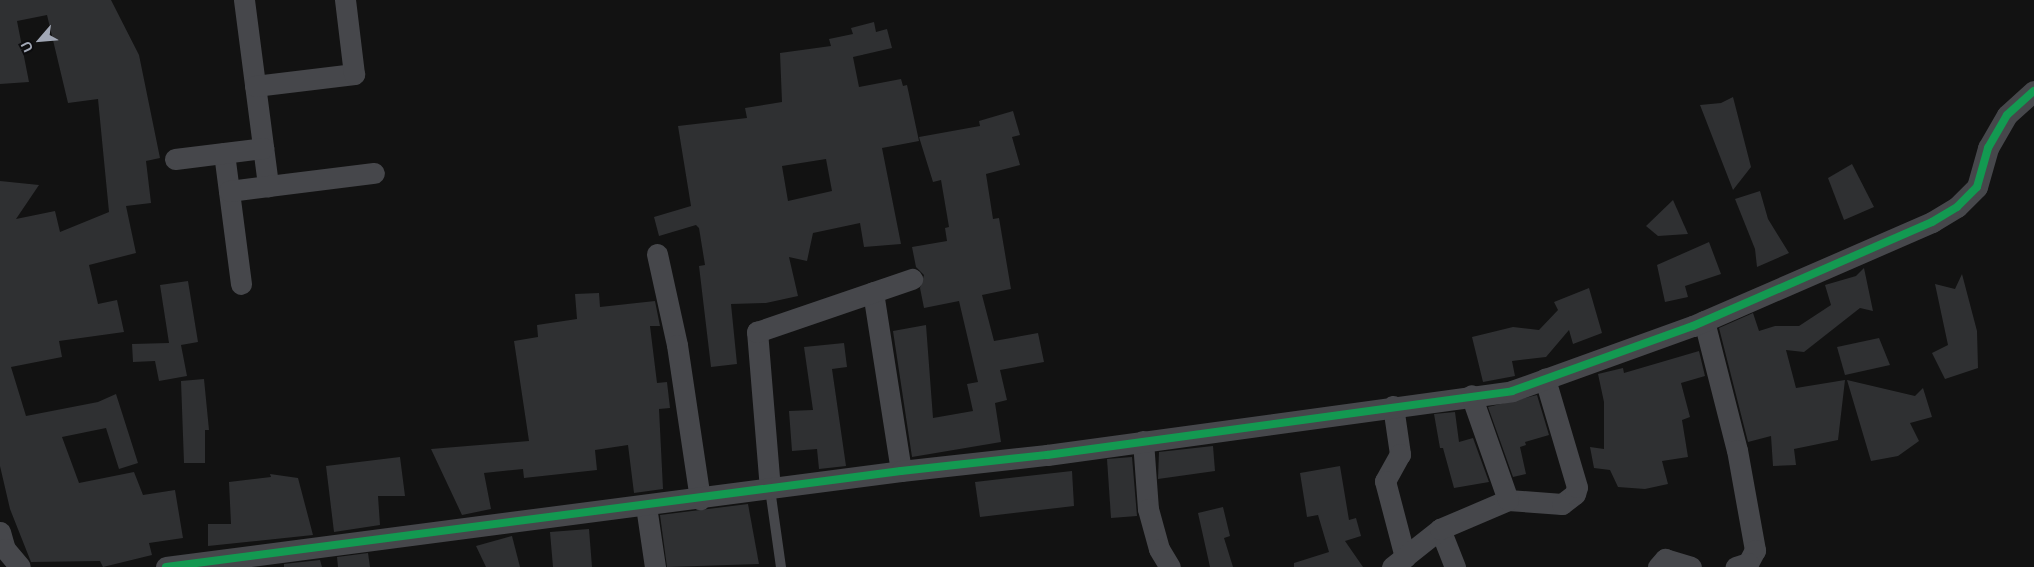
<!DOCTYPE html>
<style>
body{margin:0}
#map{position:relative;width:2034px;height:567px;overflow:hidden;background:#121212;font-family:Helvetica,sans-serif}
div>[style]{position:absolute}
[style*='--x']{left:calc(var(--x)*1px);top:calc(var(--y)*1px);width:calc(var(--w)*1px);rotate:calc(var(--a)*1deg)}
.building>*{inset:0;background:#2f3032}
.service>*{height:10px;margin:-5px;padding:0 5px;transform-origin:5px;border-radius:5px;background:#46474b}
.minor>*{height:21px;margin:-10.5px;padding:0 10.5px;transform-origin:10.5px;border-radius:10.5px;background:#46474b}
.cycleway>*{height:8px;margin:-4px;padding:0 4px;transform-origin:4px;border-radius:4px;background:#139951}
span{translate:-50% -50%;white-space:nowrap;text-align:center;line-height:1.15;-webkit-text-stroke:4px #0c0c0e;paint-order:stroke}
.north{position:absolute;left:15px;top:15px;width:50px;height:50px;-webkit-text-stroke:4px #0c0c0e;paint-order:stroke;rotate:243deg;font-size:14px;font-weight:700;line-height:20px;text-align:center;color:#a1a7b5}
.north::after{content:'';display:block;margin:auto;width:18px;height:22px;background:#a1a7b5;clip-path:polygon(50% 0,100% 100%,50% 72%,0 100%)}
</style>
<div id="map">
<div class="building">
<div style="clip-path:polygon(0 0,111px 0,139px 55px,160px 158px,146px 161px,151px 203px,126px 206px,136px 253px,89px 265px,98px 304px,117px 300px,124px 332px,59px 341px,62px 357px,11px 367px,26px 416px,98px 402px,116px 394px,138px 463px,119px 469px,106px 428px,62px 437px,79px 483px,134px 472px,143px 495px,175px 490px,183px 538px,149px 543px,152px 555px,103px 567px,100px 561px,31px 562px,10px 509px,0 466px,0 181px,39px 185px,16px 219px,55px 211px,60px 232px,109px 212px,98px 99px,68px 103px,47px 15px,17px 21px,29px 82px,0 84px)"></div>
<div style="clip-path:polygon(evenodd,874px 22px,876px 32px,887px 29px,892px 48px,853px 57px,859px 87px,901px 79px,903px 86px,907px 85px,919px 141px,882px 148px,901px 244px,864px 247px,860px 223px,813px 233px,807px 261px,789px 257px,798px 296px,766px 303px,731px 304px,737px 364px,711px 367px,699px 266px,705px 265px,699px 228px,696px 225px,659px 236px,654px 217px,691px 206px,678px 126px,747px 118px,745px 108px,782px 102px,780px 53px,831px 46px,829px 39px,853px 34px,851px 28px,874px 22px,826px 159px,832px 191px,788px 201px,782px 166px,826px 159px)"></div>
<div style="clip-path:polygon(1733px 97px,1751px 167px,1733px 190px,1700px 105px,1721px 103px)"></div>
<div style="clip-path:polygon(1013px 111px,1020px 135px,1012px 137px,1020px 165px,986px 174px,993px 219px,999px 218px,1011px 289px,982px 295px,994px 341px,1038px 333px,1044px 362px,1000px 370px,1007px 400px,995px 403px,1001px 442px,912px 457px,893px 331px,926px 325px,933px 418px,973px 411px,967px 384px,978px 382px,959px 301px,924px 308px,920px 288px,924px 275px,916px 267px,912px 247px,947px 241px,945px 228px,949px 227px,941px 180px,933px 182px,919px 137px,980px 126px,979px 121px)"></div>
<div style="clip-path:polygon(1852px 164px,1874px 207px,1844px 220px,1828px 178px)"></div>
<div style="clip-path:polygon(1760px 191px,1768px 219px,1789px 253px,1757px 267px,1755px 249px,1735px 199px)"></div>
<div style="clip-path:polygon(1673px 200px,1688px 234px,1658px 236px,1646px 226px)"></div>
<div style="clip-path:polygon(1709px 242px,1721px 274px,1685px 286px,1688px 297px,1665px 302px,1657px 265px)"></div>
<div style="clip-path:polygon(1864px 268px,1873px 311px,1860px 308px,1804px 352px,1786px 350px,1796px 388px,1845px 380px,1838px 440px,1794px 449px,1796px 465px,1773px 466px,1771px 436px,1748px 442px,1719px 328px,1753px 313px,1759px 331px,1775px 326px,1799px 326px,1831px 305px,1825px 285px,1856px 276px)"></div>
<div style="clip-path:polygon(1962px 274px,1977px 331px,1978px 368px,1945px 379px,1932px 353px,1948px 345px,1935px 284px,1955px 289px)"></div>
<div style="clip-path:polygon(188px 281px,198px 342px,181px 345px,187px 376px,159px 381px,155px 361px,133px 362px,132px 344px,169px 343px,160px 285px)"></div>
<div style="clip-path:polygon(1589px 288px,1602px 333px,1573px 344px,1569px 330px,1546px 357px,1512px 361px,1515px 376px,1483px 382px,1472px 337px,1513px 327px,1539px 330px,1558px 310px,1554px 302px)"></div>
<div style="clip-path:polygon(599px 293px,600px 307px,655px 301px,660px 326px,650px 326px,657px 383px,667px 382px,670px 408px,659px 409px,663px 489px,634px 493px,628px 445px,595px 450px,597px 470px,524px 478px,523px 469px,484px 473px,491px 509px,462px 515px,431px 449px,529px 441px,514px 341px,538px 337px,537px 325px,577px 319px,575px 294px)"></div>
<div style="clip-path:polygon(1879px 338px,1890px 365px,1845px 375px,1837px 347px)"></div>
<div style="clip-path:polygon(844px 343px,847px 367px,832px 369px,846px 466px,819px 469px,817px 449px,792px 451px,789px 411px,813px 410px,804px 347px)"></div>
<div style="clip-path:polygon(1699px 351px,1705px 376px,1681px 383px,1690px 417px,1682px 420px,1688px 457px,1662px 461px,1668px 484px,1645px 489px,1618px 487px,1610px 470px,1594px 468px,1590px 447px,1604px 449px,1604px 402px,1598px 374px,1623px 368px,1624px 373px)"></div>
<div style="clip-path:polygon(204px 379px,209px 430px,205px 430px,205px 463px,184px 463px,181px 381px)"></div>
<div style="clip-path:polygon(1847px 380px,1915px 396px,1923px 388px,1932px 417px,1910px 423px,1919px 441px,1898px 456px,1871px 461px)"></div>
<div style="clip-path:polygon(1537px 395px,1549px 435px,1525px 442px,1526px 445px,1520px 447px,1526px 474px,1513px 477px,1488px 407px)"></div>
<div style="clip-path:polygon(1455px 412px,1459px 442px,1473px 438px,1489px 482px,1454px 488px,1443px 448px,1440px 448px,1434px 414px)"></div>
<div style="clip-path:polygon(1213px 446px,1215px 471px,1158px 479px,1159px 452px)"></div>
<div style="clip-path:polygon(400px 457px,405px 496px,378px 496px,380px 525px,334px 532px,326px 466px)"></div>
<div style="clip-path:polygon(1132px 457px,1137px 516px,1111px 518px,1107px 459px)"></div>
<div style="clip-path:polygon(1340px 466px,1349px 520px,1356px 518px,1361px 536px,1345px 541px,1363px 567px,1294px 567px,1294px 563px,1329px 552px,1318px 515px,1307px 517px,1300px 473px)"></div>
<div style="clip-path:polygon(1072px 471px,1074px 506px,980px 517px,975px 482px)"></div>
<div style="clip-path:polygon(270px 474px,298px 478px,313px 535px,208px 546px,208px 524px,231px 524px,229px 482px,271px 477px)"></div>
<div style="clip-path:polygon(748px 504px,759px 564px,667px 567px,660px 515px)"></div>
<div style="clip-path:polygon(1223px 507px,1230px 536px,1224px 538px,1233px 567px,1210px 567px,1198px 513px)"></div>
<div style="clip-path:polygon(589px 529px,592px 567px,553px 567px,550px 532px)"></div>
<div style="clip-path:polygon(512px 536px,520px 567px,486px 567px,476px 546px)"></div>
<div style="clip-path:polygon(368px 553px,370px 567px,338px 567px,337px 557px)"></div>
<div style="clip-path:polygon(320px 560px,322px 567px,284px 567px,284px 564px)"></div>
</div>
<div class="service">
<div style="--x:770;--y:489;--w:79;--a:82"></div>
</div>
<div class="minor">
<div style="--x:244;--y:0;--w:188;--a:82.6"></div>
<div style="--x:255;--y:86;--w:100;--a:-6.9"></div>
<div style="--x:354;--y:74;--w:75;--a:-96.9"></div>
<div style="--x:224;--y:153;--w:132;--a:82.6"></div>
<div style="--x:175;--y:159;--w:89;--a:-7.1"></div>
<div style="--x:229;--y:191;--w:146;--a:-7.1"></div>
<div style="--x:657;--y:254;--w:93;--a:77.6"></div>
<div style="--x:677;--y:345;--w:156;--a:81.5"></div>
<div style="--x:873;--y:292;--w:181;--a:81.1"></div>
<div style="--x:1704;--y:321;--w:133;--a:75.7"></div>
<div style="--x:1737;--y:450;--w:102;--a:79.8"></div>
<div style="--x:1755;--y:550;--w:15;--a:118"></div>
<div style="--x:1748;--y:563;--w:13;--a:162"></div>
<div style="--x:1393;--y:406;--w:49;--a:81.7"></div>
<div style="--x:1400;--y:454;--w:31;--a:119"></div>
<div style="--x:1385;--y:481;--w:79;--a:75.3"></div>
<div style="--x:1143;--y:441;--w:68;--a:85.8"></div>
<div style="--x:1148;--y:509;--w:41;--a:74.6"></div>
<div style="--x:1159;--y:549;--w:21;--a:59"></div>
<div style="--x:770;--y:489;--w:158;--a:-94.7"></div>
<div style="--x:757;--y:332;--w:164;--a:-18.9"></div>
<div style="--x:1508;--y:500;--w:54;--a:4.2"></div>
<div style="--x:1562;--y:504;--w:16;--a:-38"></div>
<div style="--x:1575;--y:494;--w:7;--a:-74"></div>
<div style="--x:1577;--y:487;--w:113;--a:-106.5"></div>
<div style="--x:646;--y:506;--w:62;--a:81.6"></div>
<div style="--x:1440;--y:529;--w:41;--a:68.5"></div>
<div style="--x:0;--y:532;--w:18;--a:74"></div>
<div style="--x:5;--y:549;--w:23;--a:50"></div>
<div style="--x:166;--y:567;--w:741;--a:-7.44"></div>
<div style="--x:901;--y:471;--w:147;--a:-6.3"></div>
<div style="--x:1047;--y:455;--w:469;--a:-7.8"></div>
<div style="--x:1512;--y:391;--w:192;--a:-19.8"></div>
<div style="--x:1693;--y:326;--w:261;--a:-23.5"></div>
<div style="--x:1932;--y:222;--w:29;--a:-31"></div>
<div style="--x:1957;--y:207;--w:28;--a:-45"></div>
<div style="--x:1977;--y:187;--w:41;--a:-74.2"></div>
<div style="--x:1988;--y:148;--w:38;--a:-60"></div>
<div style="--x:2007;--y:115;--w:36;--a:-42"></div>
<div style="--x:1392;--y:567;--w:61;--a:-38.4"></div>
<div style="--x:1440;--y:529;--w:74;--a:-23.1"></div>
<div style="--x:1508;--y:500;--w:111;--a:-109.4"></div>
<div style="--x:1658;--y:567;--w:11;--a:-49"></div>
<div style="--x:1665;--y:559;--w:27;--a:17"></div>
</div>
<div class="cycleway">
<div style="--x:166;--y:567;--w:741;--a:-7.44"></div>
<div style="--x:901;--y:471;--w:147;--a:-6.3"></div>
<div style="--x:1047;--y:455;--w:469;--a:-7.8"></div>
<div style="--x:1512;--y:391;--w:192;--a:-19.8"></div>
<div style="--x:1693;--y:326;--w:261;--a:-23.5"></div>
<div style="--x:1932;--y:222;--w:29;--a:-31"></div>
<div style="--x:1957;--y:207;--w:28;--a:-45"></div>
<div style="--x:1977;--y:187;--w:41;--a:-74.2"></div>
<div style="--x:1988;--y:148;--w:38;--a:-60"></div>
<div style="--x:2007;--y:115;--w:36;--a:-42"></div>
</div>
<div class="north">U</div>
</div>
